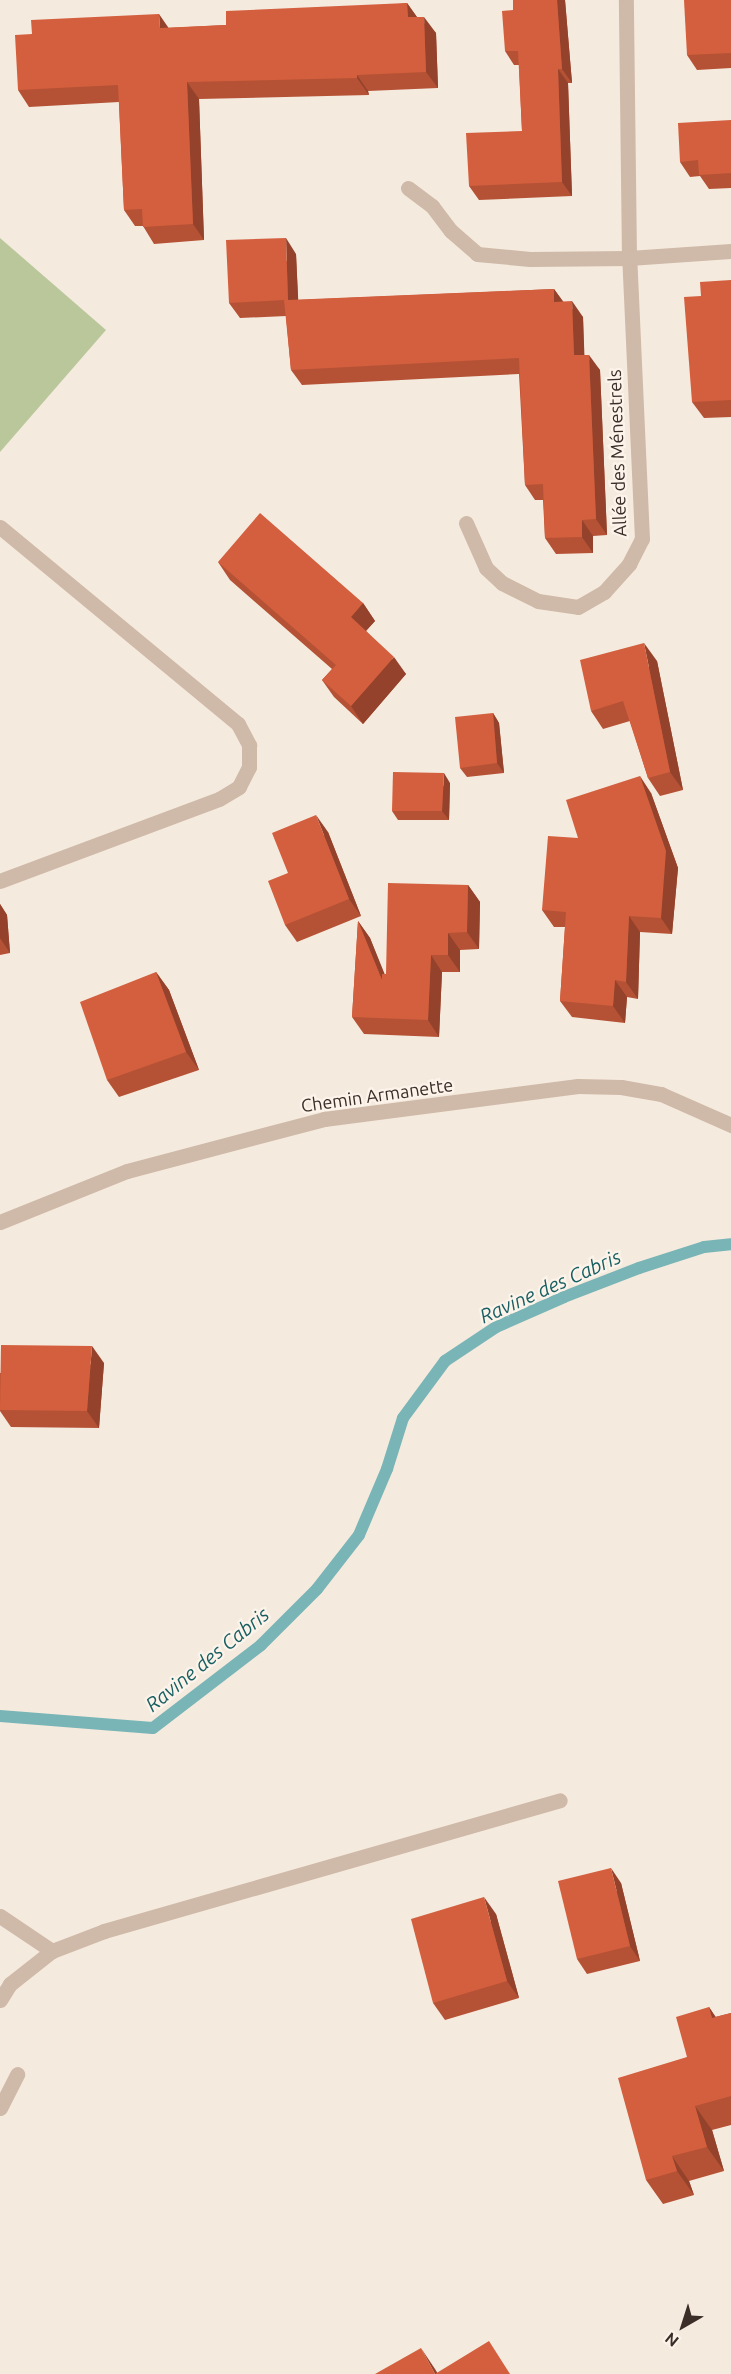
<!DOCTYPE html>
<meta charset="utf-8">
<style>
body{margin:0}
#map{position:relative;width:731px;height:2374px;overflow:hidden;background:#f5eade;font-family:Ubuntu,sans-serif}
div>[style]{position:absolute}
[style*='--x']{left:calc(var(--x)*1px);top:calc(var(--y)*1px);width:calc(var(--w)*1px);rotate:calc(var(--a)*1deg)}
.green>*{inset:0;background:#b9c79b}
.stream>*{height:12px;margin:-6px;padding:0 6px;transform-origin:6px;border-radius:6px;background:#79b5b6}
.minor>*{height:15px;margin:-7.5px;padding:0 7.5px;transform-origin:7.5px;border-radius:7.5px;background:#cfb9a8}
.wall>*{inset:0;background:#b55235}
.shaded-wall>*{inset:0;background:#94422b}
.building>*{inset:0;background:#d35f3e}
span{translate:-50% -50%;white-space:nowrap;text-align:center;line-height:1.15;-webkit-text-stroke:4.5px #fcf4eb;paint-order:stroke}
.street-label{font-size:18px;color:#3b2e29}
.water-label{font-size:20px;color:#195f62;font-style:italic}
.north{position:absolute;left:653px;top:2296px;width:60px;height:60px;-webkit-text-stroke:4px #fcf4eb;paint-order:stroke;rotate:219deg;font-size:16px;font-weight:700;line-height:24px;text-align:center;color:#3b2e29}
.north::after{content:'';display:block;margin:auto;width:21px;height:27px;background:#3b2e29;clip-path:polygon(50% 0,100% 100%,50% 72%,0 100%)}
</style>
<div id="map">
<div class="green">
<div style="clip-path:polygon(0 238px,106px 330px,0 452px)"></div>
</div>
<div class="stream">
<div style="--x:0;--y:1716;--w:153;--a:4.5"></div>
<div style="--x:153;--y:1728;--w:136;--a:-37.5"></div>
<div style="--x:261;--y:1645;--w:79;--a:-45"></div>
<div style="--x:317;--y:1589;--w:68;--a:-52.1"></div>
<div style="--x:359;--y:1535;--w:72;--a:-67"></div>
<div style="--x:387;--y:1469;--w:53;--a:-72.6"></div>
<div style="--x:403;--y:1418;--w:71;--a:-53.6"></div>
<div style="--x:445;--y:1361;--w:61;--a:-33.7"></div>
<div style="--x:496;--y:1327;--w:74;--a:-23.8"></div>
<div style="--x:564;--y:1297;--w:80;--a:-21.1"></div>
<div style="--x:639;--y:1268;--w:68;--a:-17.9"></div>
<div style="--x:704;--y:1247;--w:27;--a:-6"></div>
</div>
<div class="minor">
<div style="--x:408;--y:188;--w:30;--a:37"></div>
<div style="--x:432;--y:206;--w:31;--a:53"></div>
<div style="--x:451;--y:231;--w:35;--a:41"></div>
<div style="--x:477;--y:254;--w:53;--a:5.4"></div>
<div style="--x:530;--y:259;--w:99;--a:-0.6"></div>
<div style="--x:629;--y:258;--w:258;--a:-90.7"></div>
<div style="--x:466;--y:523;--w:49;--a:66"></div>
<div style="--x:486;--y:568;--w:22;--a:43"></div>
<div style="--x:502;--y:583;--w:40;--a:26.6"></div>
<div style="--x:538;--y:601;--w:40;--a:8.5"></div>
<div style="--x:578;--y:607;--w:30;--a:-30"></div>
<div style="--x:604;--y:592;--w:38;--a:-48"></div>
<div style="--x:629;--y:564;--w:28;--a:-63"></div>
<div style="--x:642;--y:539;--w:281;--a:-92.6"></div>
<div style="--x:629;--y:258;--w:102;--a:-3.9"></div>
<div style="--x:0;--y:527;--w:309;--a:39.6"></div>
<div style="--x:238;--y:724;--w:24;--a:62"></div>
<div style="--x:249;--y:745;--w:22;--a:90"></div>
<div style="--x:249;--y:767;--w:22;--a:117"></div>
<div style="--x:239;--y:787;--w:23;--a:149"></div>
<div style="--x:219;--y:799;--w:234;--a:159.5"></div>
<div style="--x:0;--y:1222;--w:137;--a:-21.9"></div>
<div style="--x:127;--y:1171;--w:204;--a:-14.8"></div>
<div style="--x:324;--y:1119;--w:256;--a:-7.4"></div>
<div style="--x:578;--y:1086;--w:43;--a:1.3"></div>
<div style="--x:621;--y:1087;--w:41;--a:9.9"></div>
<div style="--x:661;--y:1094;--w:77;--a:23.9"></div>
<div style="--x:0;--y:1916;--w:63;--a:33.9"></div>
<div style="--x:0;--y:2000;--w:19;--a:-58"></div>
<div style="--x:10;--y:1984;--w:53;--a:-38.2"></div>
<div style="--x:52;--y:1951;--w:56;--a:-21"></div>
<div style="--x:104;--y:1931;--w:474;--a:-16"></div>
<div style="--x:0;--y:2108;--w:38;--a:-63"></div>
</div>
<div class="wall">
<div style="clip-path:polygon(565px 0,572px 83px,568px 83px,572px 196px,479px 200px,469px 186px,522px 131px,519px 65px,514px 65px,505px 51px,513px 10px)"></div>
<div style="clip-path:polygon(731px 0,731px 68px,697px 70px,687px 55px)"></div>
<div style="clip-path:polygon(407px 3px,417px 17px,436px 33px,438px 88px,368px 91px,369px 95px,199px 99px,204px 240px,154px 244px,143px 226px,135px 226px,124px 210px,119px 102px,29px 107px,18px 90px,168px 28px,226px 25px)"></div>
<div style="clip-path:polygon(731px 120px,731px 188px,709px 189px,700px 176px,690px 177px,680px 162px)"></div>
<div style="clip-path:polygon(296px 254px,298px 300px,554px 289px,563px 302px,583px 317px,584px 355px,600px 370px,607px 535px,593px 536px,593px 553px,556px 554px,545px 538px,543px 500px,535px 500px,525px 485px,519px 374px,302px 385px,291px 370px,286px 316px,240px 318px,229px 303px)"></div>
<div style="clip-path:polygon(731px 280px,731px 417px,704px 418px,692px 402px,701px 296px)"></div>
<div style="clip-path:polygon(218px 562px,363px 603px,375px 621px,366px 631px,406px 674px,363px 724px,334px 697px,322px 680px,332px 669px,230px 580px)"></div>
<div style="clip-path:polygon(657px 661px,683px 790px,660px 796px,648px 778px,630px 721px,603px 729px,591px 711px)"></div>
<div style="clip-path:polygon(493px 713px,499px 723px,504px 773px,467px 777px,460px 768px)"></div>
<div style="clip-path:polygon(450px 783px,449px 820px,398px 820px,392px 811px)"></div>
<div style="clip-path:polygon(651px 793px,678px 868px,672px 934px,640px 932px,638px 999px,627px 997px,625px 1023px,572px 1017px,560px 1001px,565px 927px,554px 927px,542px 910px,578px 838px)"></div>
<div style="clip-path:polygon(328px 832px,361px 916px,297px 942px,285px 925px,288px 873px)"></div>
<div style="clip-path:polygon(468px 885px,480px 902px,479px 949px,460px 950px,460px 972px,442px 972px,439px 1037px,364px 1034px,352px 1017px,358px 921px,370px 938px,384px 974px,386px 974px)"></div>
<div style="clip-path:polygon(0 904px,7px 915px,10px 953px,0 955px)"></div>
<div style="clip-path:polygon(156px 972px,169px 990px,199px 1070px,119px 1097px,107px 1080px)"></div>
<div style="clip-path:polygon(104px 1363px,99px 1428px,11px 1427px,0 1411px,0 1373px)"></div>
<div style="clip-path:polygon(621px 1883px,640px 1961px,587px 1974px,577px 1959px)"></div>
<div style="clip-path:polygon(496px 1914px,519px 1998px,445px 2020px,433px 2003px)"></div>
<div style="clip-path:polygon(709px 2007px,715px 2017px,731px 2013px,731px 2125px,712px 2130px,724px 2171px,689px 2181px,694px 2195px,663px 2204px,646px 2180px,687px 2057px)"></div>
</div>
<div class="shaded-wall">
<div style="clip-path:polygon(557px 0,565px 0,572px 83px,562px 69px)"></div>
<div style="clip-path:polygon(407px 3px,419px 20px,408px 17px)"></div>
<div style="clip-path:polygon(159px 14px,170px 30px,160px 28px)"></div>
<div style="clip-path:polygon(424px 17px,436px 33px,438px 88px,426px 72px)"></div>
<div style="clip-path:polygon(558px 69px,568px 83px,572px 196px,562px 182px)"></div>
<div style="clip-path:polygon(357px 75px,368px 91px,369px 95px,357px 78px)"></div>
<div style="clip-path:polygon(187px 82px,199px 99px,204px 240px,193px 224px)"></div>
<div style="clip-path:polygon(286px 238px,296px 254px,299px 316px,288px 300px)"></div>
<div style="clip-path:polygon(554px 289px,565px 304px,554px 302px)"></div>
<div style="clip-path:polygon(572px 301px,583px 317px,585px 371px,574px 355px)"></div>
<div style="clip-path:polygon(589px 355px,600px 370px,607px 535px,596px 519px)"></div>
<div style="clip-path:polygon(582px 520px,593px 536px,593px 553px,582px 537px)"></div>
<div style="clip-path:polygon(363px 603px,375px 621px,363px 634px,351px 617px)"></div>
<div style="clip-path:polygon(644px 643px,657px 661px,683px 790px,670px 772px)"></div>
<div style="clip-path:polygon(394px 657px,406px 674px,363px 724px,351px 706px)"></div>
<div style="clip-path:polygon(493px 713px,499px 723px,504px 773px,497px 763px)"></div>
<div style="clip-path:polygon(444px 773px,450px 783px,449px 820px,442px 811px)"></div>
<div style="clip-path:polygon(640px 776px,651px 793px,678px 868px,672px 934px,661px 918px)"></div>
<div style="clip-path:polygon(316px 815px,328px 832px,361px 916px,349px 899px)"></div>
<div style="clip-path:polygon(468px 885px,480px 902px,479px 949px,467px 932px)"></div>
<div style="clip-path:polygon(0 904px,7px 915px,10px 953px,0 938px)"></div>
<div style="clip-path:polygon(629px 916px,640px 932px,638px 999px,626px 982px)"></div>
<div style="clip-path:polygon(358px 921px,370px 938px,394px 997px,382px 980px)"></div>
<div style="clip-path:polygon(448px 933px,460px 950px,460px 972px,448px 955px)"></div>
<div style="clip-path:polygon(431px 955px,442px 972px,439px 1037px,428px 1020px)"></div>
<div style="clip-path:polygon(156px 972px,169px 990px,199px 1070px,186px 1052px)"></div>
<div style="clip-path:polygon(615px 980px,627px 997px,625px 1023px,613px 1006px)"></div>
<div style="clip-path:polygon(92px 1346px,104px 1363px,99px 1428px,87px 1411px)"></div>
<div style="clip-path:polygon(611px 1868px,621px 1883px,640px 1961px,630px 1946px)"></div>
<div style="clip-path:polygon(484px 1897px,496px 1914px,519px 1998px,507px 1981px)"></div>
<div style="clip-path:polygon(709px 2007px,726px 2032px,712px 2018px)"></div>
<div style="clip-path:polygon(695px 2106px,712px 2130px,724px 2171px,707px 2147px)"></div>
<div style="clip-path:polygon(672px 2156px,689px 2181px,694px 2195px,677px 2171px)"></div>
<div style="clip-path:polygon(421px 2348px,435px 2369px,438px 2374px,435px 2374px)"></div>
</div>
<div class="building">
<div style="clip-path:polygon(513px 0,557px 0,562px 69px,558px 69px,562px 182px,469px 186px,466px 133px,522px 131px,518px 51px,505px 51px,502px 11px,513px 10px)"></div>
<div style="clip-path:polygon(684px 0,731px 0,731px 53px,687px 55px)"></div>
<div style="clip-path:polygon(407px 3px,408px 17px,424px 17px,426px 72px,357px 75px,357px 78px,187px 82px,193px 224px,143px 227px,142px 209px,124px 210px,118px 85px,18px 90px,15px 35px,32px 34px,31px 20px,159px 14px,160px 28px,226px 25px,226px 11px)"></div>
<div style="clip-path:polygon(731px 120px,731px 173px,699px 175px,698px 160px,680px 162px,678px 123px)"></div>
<div style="clip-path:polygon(286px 238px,288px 300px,554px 289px,554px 302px,572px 301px,574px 355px,589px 355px,596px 519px,582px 520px,582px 537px,545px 538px,543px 484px,525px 485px,519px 358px,291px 370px,284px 300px,229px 303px,226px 240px)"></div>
<div style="clip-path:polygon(731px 280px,731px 400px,692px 402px,684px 297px,701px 296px,700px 282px)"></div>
<div style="clip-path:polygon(260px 513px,363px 603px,351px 617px,394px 657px,351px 706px,322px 680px,336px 665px,218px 562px)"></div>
<div style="clip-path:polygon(644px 643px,670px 772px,648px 778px,623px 701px,591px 711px,580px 660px)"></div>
<div style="clip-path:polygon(493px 713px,497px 763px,460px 768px,455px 717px)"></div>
<div style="clip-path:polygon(393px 772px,444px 773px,442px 811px,392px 811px)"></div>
<div style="clip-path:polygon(640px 776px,666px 851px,661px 918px,629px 916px,626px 982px,615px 980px,613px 1006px,560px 1001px,566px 912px,542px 910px,548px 836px,578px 838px,566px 800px)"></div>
<div style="clip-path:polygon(316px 815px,349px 899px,285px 925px,268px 881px,288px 873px,272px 833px)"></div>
<div style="clip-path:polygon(388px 883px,468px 885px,467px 932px,448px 933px,448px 955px,431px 955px,428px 1020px,352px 1017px,358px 921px,382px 980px,382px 974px,386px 974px)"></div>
<div style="clip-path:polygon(156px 972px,186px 1052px,107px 1080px,80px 1002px)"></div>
<div style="clip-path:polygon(1px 1345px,92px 1346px,87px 1411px,0 1410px)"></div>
<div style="clip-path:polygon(611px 1868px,630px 1946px,577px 1959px,558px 1881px)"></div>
<div style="clip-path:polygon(484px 1897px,507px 1981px,433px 2003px,411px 1919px)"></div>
<div style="clip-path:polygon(709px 2007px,712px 2018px,731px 2013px,731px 2096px,695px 2106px,707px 2147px,672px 2156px,677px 2171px,646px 2180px,618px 2078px,687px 2057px,676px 2017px)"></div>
<div style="clip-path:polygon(489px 2341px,510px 2374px,375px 2374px,421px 2348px,435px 2374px)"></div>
</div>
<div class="street-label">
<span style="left:617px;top:453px;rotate:-92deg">Allée des Ménestrels</span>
<span style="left:377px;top:1095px;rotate:-8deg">Chemin Armanette</span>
</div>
<div class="water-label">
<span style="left:550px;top:1286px;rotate:-24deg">Ravine des Cabris</span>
<span style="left:207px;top:1659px;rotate:-39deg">Ravine des Cabris</span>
</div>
<div class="north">N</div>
</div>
